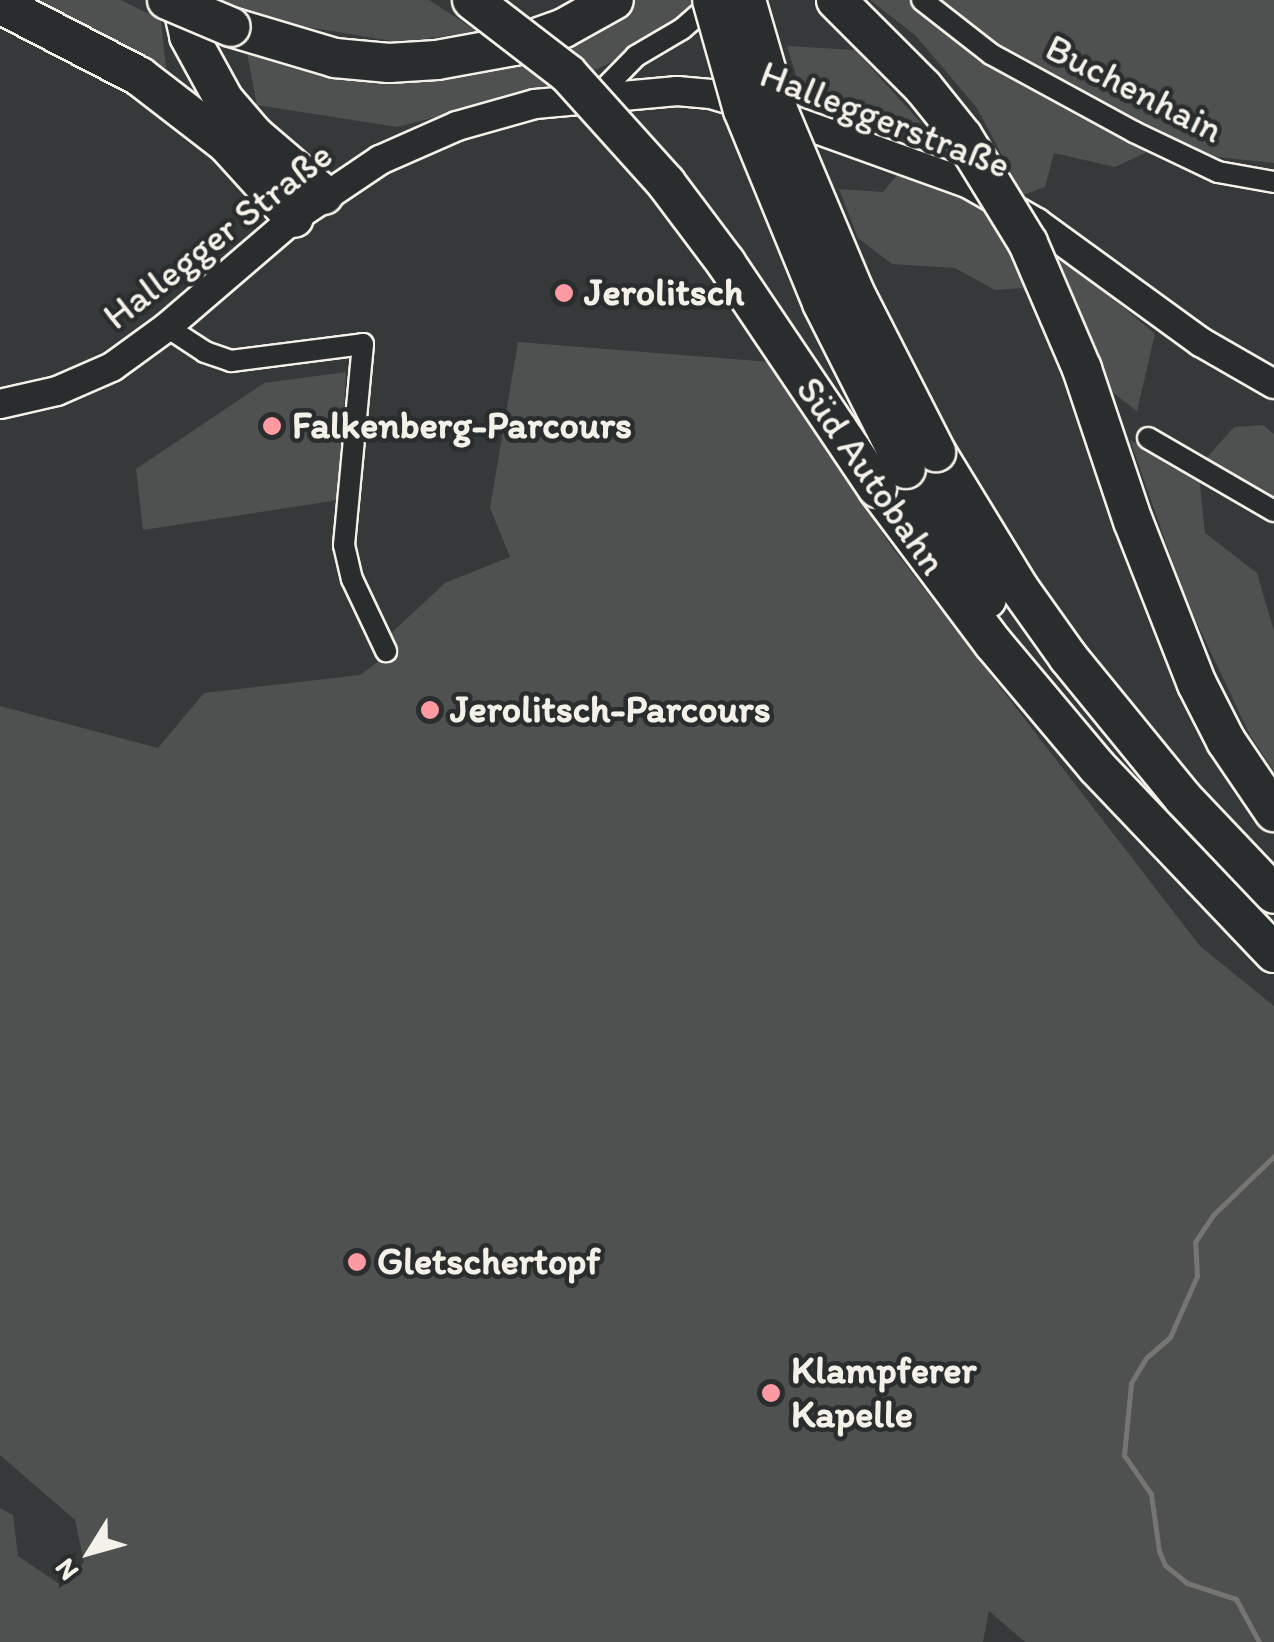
<!DOCTYPE html>
<meta charset="utf-8">
<style>
body{margin:0}
#map{position:relative;width:1274px;height:1642px;overflow:hidden;background:#363939;font-family:Itim,sans-serif}
div>[style]{position:absolute}
[style*='--x']{left:calc(var(--x)*1px);top:calc(var(--y)*1px);width:calc(var(--w)*1px);rotate:calc(var(--a)*1deg)}
.green>*{inset:0;background:#4e514f}
.stream>*{height:5px;margin:-2.5px;padding:0 2.5px;transform-origin:2.5px;border-radius:2.5px;background:#757572}
.roads{filter:drop-shadow(2px 0 #f4f1e8) drop-shadow(-2px 0 #f4f1e8) drop-shadow(0 2px #f4f1e8) drop-shadow(0 -2px #f4f1e8)}
.minor>*{height:20px;margin:-10px;padding:0 10px;transform-origin:10px;border-radius:10px;background:#2a2d2e}
.secondary>*{height:28px;margin:-14px;padding:0 14px;transform-origin:14px;border-radius:14px;background:#2a2d2e}
.motorway>*{height:38px;margin:-19px;padding:0 19px;transform-origin:19px;border-radius:19px;background:#2a2d2e}
.bridges{filter:drop-shadow(2px 0 #f4f1e8) drop-shadow(-2px 0 #f4f1e8) drop-shadow(0 2px #f4f1e8) drop-shadow(0 -2px #f4f1e8)}
.motorway-bridge>*{height:38px;margin:-19px;padding:0 19px;transform-origin:19px;border-radius:19px;background:#2a2d2e}
.dots>*{width:28px;height:28px;translate:-50% -50%;box-sizing:border-box;border:5px solid #2a2d2e;border-radius:50%}
span{translate:-50% -50%;white-space:nowrap;text-align:center;line-height:1.15;-webkit-text-stroke:9px #2a2d2e;paint-order:stroke}
.street-label{font-size:38px;color:#f4f1e8}
.poi-label{font-size:38px;color:#f4f1e8;font-weight:700}
.left{translate:0 -50%;text-align:left}
.north{position:absolute;left:40px;top:1502px;width:100px;height:100px;-webkit-text-stroke:8px #2a2d2e;paint-order:stroke;rotate:233deg;font-size:28px;font-weight:700;line-height:40px;text-align:center;color:#f4f1e8}
.north::after{content:'';display:block;margin:auto;width:35px;height:45px;background:#f4f1e8;clip-path:polygon(50% 0,100% 100%,50% 72%,0 100%)}
</style>
<div id="map">
<div class="green">
<div style="clip-path:polygon(32px 0,121px 0,161px 20px,166px 68px)"></div>
<div style="clip-path:polygon(213px 0,429px 0,478px 32px,398px 42px,241px 16px)"></div>
<div style="clip-path:polygon(633px 0,689px 0,693px 13px,642px 47px,593px 71px,560px 41px)"></div>
<div style="clip-path:polygon(870px 0,1274px 0,1274px 163px,1151px 150px,1115px 167px,1054px 153px,1045px 187px,1023px 195px,977px 108px,915px 35px)"></div>
<div style="clip-path:polygon(787px 46px,855px 50px,933px 136px,910px 142px,801px 92px)"></div>
<div style="clip-path:polygon(247px 53px,368px 79px,517px 59px,549px 88px,397px 127px,257px 105px)"></div>
<div style="clip-path:polygon(904px 167px,1051px 246px,1155px 334px,1137px 411px,1112px 392px,1022px 288px,995px 290px,955px 268px,892px 264px,858px 238px,839px 189px,883px 192px)"></div>
<div style="clip-path:polygon(518px 342px,770px 362px,891px 546px,1200px 946px,1274px 1006px,1274px 1642px,1025px 1642px,989px 1611px,983px 1642px,0 1642px,0 1508px,13px 1515px,18px 1556px,61px 1585px,84px 1562px,75px 1520px,0 1455px,0 706px,158px 748px,204px 693px,360px 675px,383px 658px,386px 638px,445px 583px,510px 557px,490px 508px)"></div>
<div style="clip-path:polygon(346px 372px,339px 500px,143px 530px,136px 469px,264px 383px)"></div>
<div style="clip-path:polygon(1263px 425px,1274px 434px,1274px 500px,1203px 462px,1234px 427px)"></div>
<div style="clip-path:polygon(1130px 440px,1199px 476px,1205px 533px,1257px 573px,1274px 631px,1274px 771px,1251px 737px,1186px 600px)"></div>
</div>
<div class="stream">
<div style="--x:1259;--y:1642;--w:49;--a:-118.1"></div>
<div style="--x:1236;--y:1599;--w:52;--a:-161.9"></div>
<div style="--x:1187;--y:1583;--w:28;--a:-141"></div>
<div style="--x:1165;--y:1565;--w:15;--a:-113"></div>
<div style="--x:1159;--y:1551;--w:58;--a:-98"></div>
<div style="--x:1151;--y:1494;--w:47;--a:-124.7"></div>
<div style="--x:1124;--y:1455;--w:72;--a:-84.4"></div>
<div style="--x:1131;--y:1383;--w:29;--a:-59"></div>
<div style="--x:1146;--y:1358;--w:32;--a:-41"></div>
<div style="--x:1170;--y:1337;--w:67;--a:-66.1"></div>
<div style="--x:1197;--y:1276;--w:34;--a:-93"></div>
<div style="--x:1195;--y:1242;--w:32;--a:-56"></div>
<div style="--x:1213;--y:1215;--w:85;--a:-44"></div>
</div>
<div class="roads">
<div class="minor">
<div style="--x:922;--y:0;--w:88;--a:38"></div>
<div style="--x:991;--y:54;--w:163;--a:28.6"></div>
<div style="--x:1134;--y:132;--w:93;--a:25.5"></div>
<div style="--x:1218;--y:172;--w:57;--a:10.1"></div>
<div style="--x:597;--y:96;--w:56;--a:-45.7"></div>
<div style="--x:636;--y:56;--w:53;--a:-30.4"></div>
<div style="--x:682;--y:29;--w:43;--a:-41.2"></div>
<div style="--x:167;--y:327;--w:45;--a:33.3"></div>
<div style="--x:205;--y:352;--w:28;--a:19"></div>
<div style="--x:231;--y:361;--w:133;--a:-7.3"></div>
<div style="--x:363;--y:344;--w:202;--a:95.4"></div>
<div style="--x:344;--y:545;--w:35;--a:77"></div>
<div style="--x:352;--y:579;--w:80;--a:64.7"></div>
<div style="--x:1148;--y:438;--w:146;--a:30.1"></div>
</div>
<div class="secondary">
<div style="--x:0;--y:404;--w:58;--a:-12.8"></div>
<div style="--x:57;--y:391;--w:60;--a:-23.6"></div>
<div style="--x:112;--y:367;--w:68;--a:-36"></div>
<div style="--x:167;--y:327;--w:167;--a:-40.6"></div>
<div style="--x:294;--y:218;--w:104;--a:-34"></div>
<div style="--x:380;--y:160;--w:84;--a:-23.8"></div>
<div style="--x:457;--y:126;--w:81;--a:-15.8"></div>
<div style="--x:535;--y:104;--w:143;--a:-5.2"></div>
<div style="--x:677;--y:91;--w:34;--a:5"></div>
<div style="--x:711;--y:94;--w:52;--a:16.7"></div>
<div style="--x:761;--y:109;--w:221;--a:19.8"></div>
<div style="--x:969;--y:184;--w:78;--a:29.8"></div>
<div style="--x:1037;--y:223;--w:203;--a:36"></div>
<div style="--x:1201;--y:342;--w:84;--a:29.9"></div>
</div>
<div class="motorway">
<div style="--x:181;--y:0;--w:37;--a:77"></div>
<div style="--x:189;--y:36;--w:73;--a:61.3"></div>
<div style="--x:224;--y:100;--w:46;--a:49.4"></div>
<div style="--x:254;--y:135;--w:92;--a:40.6"></div>
<div style="--x:0;--y:4;--w:157;--a:27.4"></div>
<div style="--x:139;--y:76;--w:110;--a:37.6"></div>
<div style="--x:226;--y:143;--w:101;--a:47.8"></div>
<div style="--x:231;--y:27;--w:109;--a:16.6"></div>
<div style="--x:335;--y:58;--w:54;--a:5.3"></div>
<div style="--x:389;--y:63;--w:48;--a:-3.6"></div>
<div style="--x:437;--y:60;--w:78;--a:-10.3"></div>
<div style="--x:514;--y:46;--w:53;--a:-19.8"></div>
<div style="--x:564;--y:28;--w:57;--a:-29.2"></div>
<div style="--x:936;--y:452;--w:159;--a:58.6"></div>
<div style="--x:1019;--y:588;--w:85;--a:54.6"></div>
<div style="--x:1068;--y:657;--w:182;--a:50.8"></div>
<div style="--x:1183;--y:798;--w:132;--a:46.5"></div>
<div style="--x:906;--y:469;--w:153;--a:58.1"></div>
<div style="--x:877;--y:488;--w:194;--a:53.2"></div>
<div style="--x:993;--y:643;--w:162;--a:50"></div>
<div style="--x:1097;--y:767;--w:257;--a:46.4"></div>
</div>
</div>
<div class="bridges">
<div class="motorway-bridge">
<div style="--x:167;--y:0;--w:69;--a:22.9"></div>
<div style="--x:472;--y:0;--w:121;--a:37.6"></div>
<div style="--x:568;--y:74;--w:147;--a:48"></div>
<div style="--x:666;--y:183;--w:100;--a:53.1"></div>
<div style="--x:726;--y:263;--w:271;--a:56.1"></div>
<div style="--x:712;--y:0;--w:114;--a:74.3"></div>
<div style="--x:743;--y:110;--w:209;--a:67.7"></div>
<div style="--x:822;--y:303;--w:186;--a:63.2"></div>
<div style="--x:746;--y:0;--w:115;--a:73.8"></div>
<div style="--x:778;--y:110;--w:196;--a:67.2"></div>
<div style="--x:854;--y:291;--w:181;--a:63"></div>
<div style="--x:836;--y:0;--w:123;--a:45"></div>
<div style="--x:923;--y:87;--w:64;--a:51.3"></div>
<div style="--x:963;--y:137;--w:124;--a:58.5"></div>
<div style="--x:1028;--y:243;--w:137;--a:66.8"></div>
<div style="--x:1082;--y:369;--w:160;--a:71.5"></div>
<div style="--x:1133;--y:521;--w:175;--a:68.6"></div>
<div style="--x:1197;--y:684;--w:64;--a:63"></div>
<div style="--x:1226;--y:741;--w:86;--a:55.9"></div>
</div>
</div>
<div class="dots">
<div style="left:564px;top:293px;background:#ff9aa2"></div>
<div style="left:272px;top:426px;background:#ff9aa2"></div>
<div style="left:430px;top:710px;background:#ff9aa2"></div>
<div style="left:357px;top:1262px;background:#ff9aa2"></div>
<div style="left:771px;top:1393px;background:#ff9aa2"></div>
</div>
<div class="street-label">
<span style="left:1134px;top:89px;rotate:27deg">Buchenhain</span>
<span style="left:885px;top:120px;rotate:21deg">Halleggerstraße</span>
<span style="left:218px;top:236px;rotate:-38deg">Hallegger Straße</span>
<span style="left:871px;top:476px;rotate:55deg">Süd Autobahn</span>
</div>
<div class="poi-label">
<span class="left" style="left:584px;top:293px">Jerolitsch</span>
<span class="left" style="left:292px;top:426px">Falkenberg-Parcours</span>
<span class="left" style="left:450px;top:710px">Jerolitsch-Parcours</span>
<span class="left" style="left:377px;top:1262px">Gletschertopf</span>
<span class="left" style="left:791px;top:1393px">Klampferer<br>Kapelle</span>
</div>
<div class="north">N</div>
</div>
